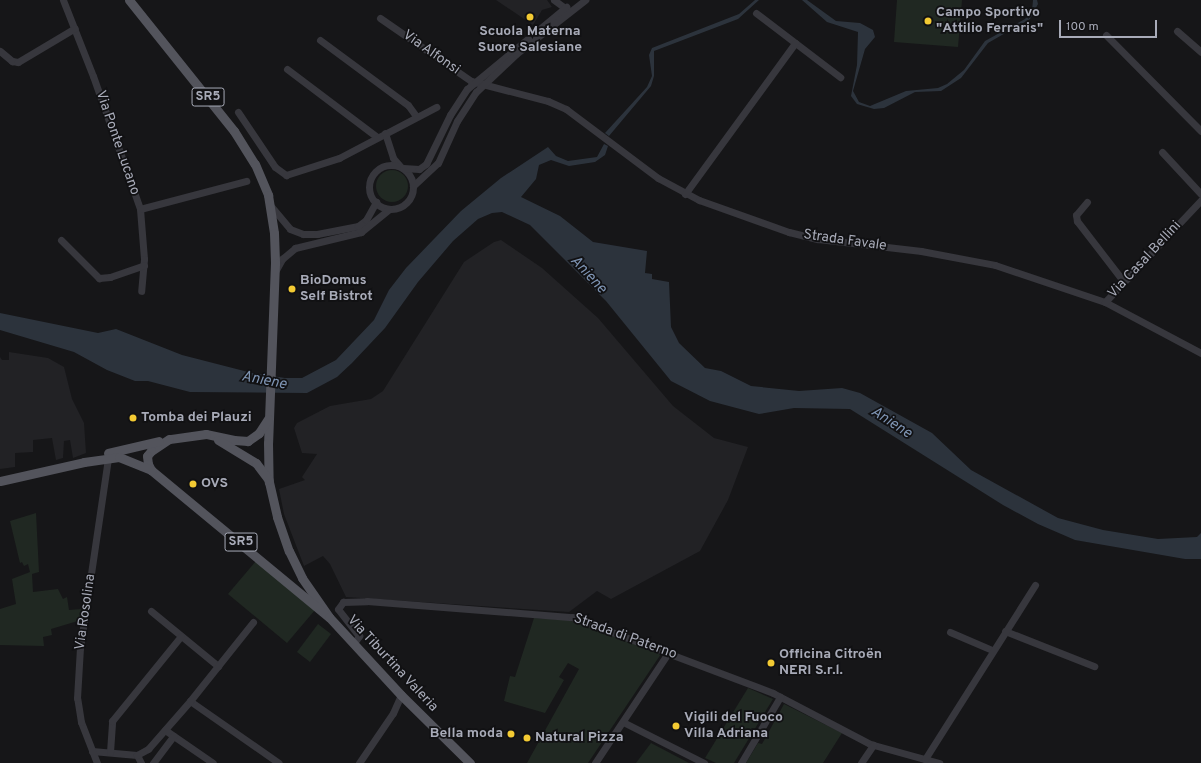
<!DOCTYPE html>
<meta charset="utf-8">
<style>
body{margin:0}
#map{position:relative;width:1201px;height:763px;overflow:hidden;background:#161618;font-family:Overpass,sans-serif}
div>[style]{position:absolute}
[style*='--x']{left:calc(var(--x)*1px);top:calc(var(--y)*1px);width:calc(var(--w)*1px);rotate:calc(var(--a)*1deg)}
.built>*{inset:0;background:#222225}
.green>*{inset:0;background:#202822}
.round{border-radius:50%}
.water>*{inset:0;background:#2c333c}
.minor>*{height:7px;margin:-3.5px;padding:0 3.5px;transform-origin:3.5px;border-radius:3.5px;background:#37373d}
.minor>.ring{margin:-3.5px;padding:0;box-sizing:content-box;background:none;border:7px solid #37373d;border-radius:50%}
.major>*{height:9px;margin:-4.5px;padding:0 4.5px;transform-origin:4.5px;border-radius:4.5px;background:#53545c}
.dots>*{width:11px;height:11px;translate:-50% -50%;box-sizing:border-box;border:2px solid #111113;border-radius:50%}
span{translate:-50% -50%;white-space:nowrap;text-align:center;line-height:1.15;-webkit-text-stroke:3.5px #111113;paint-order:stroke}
.shield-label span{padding:1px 3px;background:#111113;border:1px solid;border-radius:3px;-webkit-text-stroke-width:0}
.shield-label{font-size:13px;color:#a8abb8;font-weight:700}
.poi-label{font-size:14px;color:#a8abb8;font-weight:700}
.left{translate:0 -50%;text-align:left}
.right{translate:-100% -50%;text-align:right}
.street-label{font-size:14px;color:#a8abb8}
.water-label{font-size:15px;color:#7e94b3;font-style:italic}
.scale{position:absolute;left:1059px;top:20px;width:98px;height:18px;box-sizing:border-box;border:2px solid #a8abb8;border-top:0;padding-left:5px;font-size:12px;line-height:14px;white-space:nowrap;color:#a8abb8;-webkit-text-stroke:3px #111113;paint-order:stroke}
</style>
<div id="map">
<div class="built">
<div style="clip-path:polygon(496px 0,547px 0,552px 7px,542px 10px,533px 25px)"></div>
<div style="clip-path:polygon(501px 240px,542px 268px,598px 318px,673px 406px,714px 438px,748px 447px,728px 500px,700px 551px,611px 599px,597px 591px,569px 612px,346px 597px,330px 564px,323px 556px,304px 566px,284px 514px,279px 489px,305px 480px,302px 477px,317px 454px,302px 453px,294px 428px,297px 423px,330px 406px,371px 399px,383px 391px,464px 262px,494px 242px)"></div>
<div style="clip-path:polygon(9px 352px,48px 358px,64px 367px,72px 399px,84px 423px,86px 453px,73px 458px,70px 440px,64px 441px,63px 458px,56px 460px,52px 438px,33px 440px,33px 452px,15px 453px,15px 467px,0 469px,0 357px,2px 360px,9px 360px)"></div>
</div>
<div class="green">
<div style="clip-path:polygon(897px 0,962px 0,958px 47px,894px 42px)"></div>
<div class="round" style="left:376px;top:170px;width:32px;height:32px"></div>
<div style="clip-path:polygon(36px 513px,39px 572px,32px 574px,33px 592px,58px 589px,63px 599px,67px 597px,69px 610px,82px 609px,81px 620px,51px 629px,52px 635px,43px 637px,44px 646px,0 645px,0 609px,16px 604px,12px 579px,30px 572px,28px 564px,24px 566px,22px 562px,20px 563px,10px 521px)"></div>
<div style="clip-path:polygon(256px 561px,315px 610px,287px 643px,228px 594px)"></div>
<div style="clip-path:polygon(534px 618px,568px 620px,661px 654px,588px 763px,527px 763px,579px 669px,568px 663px,559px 677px,564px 680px,545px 713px,504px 701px,510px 676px,515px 677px)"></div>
<div style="clip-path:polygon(318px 624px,331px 634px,310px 662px,297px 652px)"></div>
<div style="clip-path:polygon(748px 688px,773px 699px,734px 763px,716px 763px,705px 758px)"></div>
<div style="clip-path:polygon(784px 704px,842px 733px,823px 763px,746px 763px,758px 743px,762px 744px)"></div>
<div style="clip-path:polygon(651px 743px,689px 763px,636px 763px)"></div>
</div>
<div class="water">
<div style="clip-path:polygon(755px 0,759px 0,738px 19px,654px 51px,654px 76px,651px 86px,609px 136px,605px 133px,647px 87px,652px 76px,649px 55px,652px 48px,739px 14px)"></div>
<div style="clip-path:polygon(802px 0,807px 0,836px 21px,860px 23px,873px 30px,875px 37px,865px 49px,853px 91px,859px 102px,870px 106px,906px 91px,938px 88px,947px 84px,964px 70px,985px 41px,1025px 19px,1032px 11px,1033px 0,1037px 0,1038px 4px,1030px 19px,988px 43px,961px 78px,941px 91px,915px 92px,884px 108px,874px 109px,857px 104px,851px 96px,857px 65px,858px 32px,827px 22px)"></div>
<div style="clip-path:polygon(604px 144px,608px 146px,605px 155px,595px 162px,569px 166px,551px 160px,539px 165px,536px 179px,521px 197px,560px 216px,593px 242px,647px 251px,645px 273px,652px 274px,652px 279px,669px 282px,671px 327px,679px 343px,705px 368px,721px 371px,751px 386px,799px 391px,842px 388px,860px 393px,932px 433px,971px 470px,1058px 518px,1103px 530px,1158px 539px,1197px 537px,1201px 533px,1201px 559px,1185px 559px,1075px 540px,1038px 524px,1003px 505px,850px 409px,794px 408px,759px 414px,710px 401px,671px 381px,606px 301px,530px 225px,502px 212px,492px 213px,478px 219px,453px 241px,418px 282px,385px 328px,352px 363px,337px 377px,307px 393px,190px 392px,148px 381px,135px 381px,107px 370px,74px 352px,0 330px,0 313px,98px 333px,116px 329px,182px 355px,252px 373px,285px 378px,302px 378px,336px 360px,374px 320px,389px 290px,406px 268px,461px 211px,501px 178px,548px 147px,556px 156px,568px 161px,597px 157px)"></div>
</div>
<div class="minor">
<div style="--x:63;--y:0;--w:82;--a:68.5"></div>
<div style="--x:93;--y:76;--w:141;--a:70.5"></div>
<div style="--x:140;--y:209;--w:50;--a:85.4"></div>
<div style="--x:144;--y:259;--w:32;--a:95"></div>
<div style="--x:554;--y:0;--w:14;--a:36"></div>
<div style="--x:756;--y:13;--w:106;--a:37.3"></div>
<div style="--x:380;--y:18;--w:111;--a:34.7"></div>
<div style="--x:471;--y:81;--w:80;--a:14.6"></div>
<div style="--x:548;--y:101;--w:20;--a:24"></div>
<div style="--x:566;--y:109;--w:115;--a:36.9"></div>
<div style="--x:658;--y:178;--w:47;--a:28.2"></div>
<div style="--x:699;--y:200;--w:96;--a:19.6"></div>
<div style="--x:789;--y:232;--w:30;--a:14"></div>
<div style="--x:818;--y:239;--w:104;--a:6.6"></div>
<div style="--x:921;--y:251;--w:75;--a:10.7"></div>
<div style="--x:995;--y:265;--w:116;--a:18.6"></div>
<div style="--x:1105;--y:302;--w:109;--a:28"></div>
<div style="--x:1177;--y:31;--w:32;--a:41"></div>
<div style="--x:1106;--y:35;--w:135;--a:45.3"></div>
<div style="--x:320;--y:40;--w:109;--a:36.5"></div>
<div style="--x:408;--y:105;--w:14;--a:54"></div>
<div style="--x:0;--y:51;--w:16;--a:40"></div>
<div style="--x:12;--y:61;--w:6;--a:9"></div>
<div style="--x:18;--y:62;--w:66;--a:-30.8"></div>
<div style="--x:287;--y:69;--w:113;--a:37.1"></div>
<div style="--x:238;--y:112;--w:66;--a:56.1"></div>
<div style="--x:275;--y:167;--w:14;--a:36"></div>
<div style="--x:286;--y:175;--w:56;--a:-17.8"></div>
<div style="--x:339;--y:158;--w:110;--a:-27.7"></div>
<div style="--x:385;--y:133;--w:26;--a:72"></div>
<div style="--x:393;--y:158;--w:11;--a:49"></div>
<div style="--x:1162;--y:152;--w:57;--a:47.1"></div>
<div class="ring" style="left:369px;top:165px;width:37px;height:37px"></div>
<div style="--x:403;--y:168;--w:16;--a:4"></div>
<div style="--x:419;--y:169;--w:9;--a:-36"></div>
<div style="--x:426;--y:164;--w:55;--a:-63.9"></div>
<div style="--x:450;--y:115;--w:31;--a:-57"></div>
<div style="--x:467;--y:89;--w:129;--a:-39.6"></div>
<div style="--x:413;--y:186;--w:34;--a:-43"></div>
<div style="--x:438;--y:163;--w:46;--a:-65.7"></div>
<div style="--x:457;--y:121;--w:35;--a:-57"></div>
<div style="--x:476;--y:92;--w:55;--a:-43.5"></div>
<div style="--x:516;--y:54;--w:88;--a:-38"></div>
<div style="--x:685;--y:194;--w:187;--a:-53.9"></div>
<div style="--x:1087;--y:202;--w:17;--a:130"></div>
<div style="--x:1076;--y:215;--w:6;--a:81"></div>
<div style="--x:1077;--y:221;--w:77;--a:52.4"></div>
<div style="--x:270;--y:205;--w:31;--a:50"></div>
<div style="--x:290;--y:229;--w:14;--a:21"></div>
<div style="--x:303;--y:234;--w:14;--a:0"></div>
<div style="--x:317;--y:234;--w:42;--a:-11"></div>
<div style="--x:358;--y:226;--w:10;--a:-37"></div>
<div style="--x:366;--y:220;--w:21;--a:-61"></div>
<div style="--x:140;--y:209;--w:110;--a:-14.8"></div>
<div style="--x:61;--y:240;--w:54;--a:45"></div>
<div style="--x:99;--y:278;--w:11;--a:-5"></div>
<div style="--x:110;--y:277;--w:36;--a:-19"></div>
<div style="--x:276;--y:270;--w:13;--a:-61"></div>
<div style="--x:282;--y:259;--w:17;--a:-40"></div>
<div style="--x:295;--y:248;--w:68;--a:-13.6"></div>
<div style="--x:361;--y:232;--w:36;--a:-39"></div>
<div style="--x:1105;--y:302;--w:140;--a:-46.7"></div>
<div style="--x:151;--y:611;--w:87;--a:39.4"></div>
<div style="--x:1005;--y:631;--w:96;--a:21.5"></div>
<div style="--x:950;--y:632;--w:46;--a:23.2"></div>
<div style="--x:354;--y:643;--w:9;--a:-54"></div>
<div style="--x:359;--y:636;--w:34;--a:-128"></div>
<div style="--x:338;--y:609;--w:9;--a:-54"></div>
<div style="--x:343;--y:602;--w:24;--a:-2"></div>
<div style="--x:367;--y:601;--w:206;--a:4.5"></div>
<div style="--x:572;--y:617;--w:215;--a:20.7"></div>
<div style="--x:773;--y:693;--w:110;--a:27.7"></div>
<div style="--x:870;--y:744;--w:72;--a:15.4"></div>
<div style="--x:190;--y:701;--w:108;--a:34.9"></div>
<div style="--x:623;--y:722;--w:91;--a:26.8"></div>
<div style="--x:165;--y:730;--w:58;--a:34.5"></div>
<div style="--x:92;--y:751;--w:45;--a:5.1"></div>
<div style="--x:137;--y:755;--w:9;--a:63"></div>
<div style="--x:110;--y:752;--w:31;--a:-86"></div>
<div style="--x:112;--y:721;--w:109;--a:-50.9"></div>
<div style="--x:137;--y:755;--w:13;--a:-29"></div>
<div style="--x:148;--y:749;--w:64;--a:-48.8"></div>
<div style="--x:190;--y:701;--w:101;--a:-51.4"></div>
<div style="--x:925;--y:759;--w:206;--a:-57.7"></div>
<div style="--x:97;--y:763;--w:44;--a:-111.3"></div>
<div style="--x:81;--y:722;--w:24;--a:-99"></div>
<div style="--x:77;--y:698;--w:50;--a:-86.6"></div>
<div style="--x:80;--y:648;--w:192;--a:-81.6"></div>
<div style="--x:153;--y:763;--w:34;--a:-53"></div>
<div style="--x:359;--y:763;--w:60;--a:-55.8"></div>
<div style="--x:393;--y:713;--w:20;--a:-66"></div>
<div style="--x:595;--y:763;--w:132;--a:-56.4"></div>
<div style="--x:741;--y:763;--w:77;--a:-59.4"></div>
<div style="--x:861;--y:763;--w:22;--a:-56"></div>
</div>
<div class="major">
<div style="--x:129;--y:0;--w:168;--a:51.3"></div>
<div style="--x:234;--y:131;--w:39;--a:58"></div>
<div style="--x:255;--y:164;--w:34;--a:67"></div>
<div style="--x:268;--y:195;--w:38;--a:81"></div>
<div style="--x:274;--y:233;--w:30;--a:88"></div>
<div style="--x:275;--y:263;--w:180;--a:92.2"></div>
<div style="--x:268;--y:443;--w:39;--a:89"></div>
<div style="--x:269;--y:482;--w:36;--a:77"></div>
<div style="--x:277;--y:517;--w:36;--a:71"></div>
<div style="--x:289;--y:551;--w:30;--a:64"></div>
<div style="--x:302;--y:578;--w:47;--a:55.3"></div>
<div style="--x:268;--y:419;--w:17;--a:123"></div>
<div style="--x:259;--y:433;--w:14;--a:144"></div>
<div style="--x:248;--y:441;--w:14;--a:-176"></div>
<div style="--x:234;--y:440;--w:29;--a:-168"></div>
<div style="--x:206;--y:434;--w:37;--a:172"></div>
<div style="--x:169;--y:439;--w:22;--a:146"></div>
<div style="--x:151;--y:451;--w:6;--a:129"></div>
<div style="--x:147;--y:456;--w:8;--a:83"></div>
<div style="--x:148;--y:464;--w:7;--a:63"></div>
<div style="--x:151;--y:470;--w:231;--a:39.6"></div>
<div style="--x:329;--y:617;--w:106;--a:47.3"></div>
<div style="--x:401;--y:695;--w:97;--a:44.6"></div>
<div style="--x:218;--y:440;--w:44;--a:31.2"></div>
<div style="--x:256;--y:463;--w:21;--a:53"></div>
<div style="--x:108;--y:453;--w:52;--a:-13.2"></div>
<div style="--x:0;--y:481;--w:86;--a:-12.7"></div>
<div style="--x:84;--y:462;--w:35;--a:-8"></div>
<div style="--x:119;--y:457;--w:35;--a:22"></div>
</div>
<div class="dots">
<div style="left:530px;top:17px;background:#f3ca33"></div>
<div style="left:928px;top:21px;background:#f3ca33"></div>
<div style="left:292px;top:289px;background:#f3ca33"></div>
<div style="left:133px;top:418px;background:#f3ca33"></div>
<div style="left:193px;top:484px;background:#f3ca33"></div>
<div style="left:771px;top:663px;background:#f3ca33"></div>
<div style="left:676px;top:726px;background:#f3ca33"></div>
<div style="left:511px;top:734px;background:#f3ca33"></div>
<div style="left:527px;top:738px;background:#f3ca33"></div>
</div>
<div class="shield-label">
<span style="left:208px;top:97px">SR5</span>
<span style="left:241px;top:542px">SR5</span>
</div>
<div class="poi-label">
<span class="left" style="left:936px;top:21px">Campo Sportivo<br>"Attilio Ferraris"</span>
<span style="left:530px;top:40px">Scuola Materna<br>Suore Salesiane</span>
<span class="left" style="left:300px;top:289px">BioDomus<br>Self Bistrot</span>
<span class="left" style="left:141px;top:418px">Tomba dei Plauzi</span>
<span class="left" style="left:201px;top:484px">OVS</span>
<span class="left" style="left:779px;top:663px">Officina Citroën<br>NERI S.r.l.</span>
<span class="left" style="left:684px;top:726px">Vigili del Fuoco<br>Villa Adriana</span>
<span class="right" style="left:503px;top:734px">Bella moda</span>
<span class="left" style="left:535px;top:738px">Natural Pizza</span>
</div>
<div class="street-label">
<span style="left:431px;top:53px;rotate:35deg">Via Alfonsi</span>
<span style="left:117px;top:143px;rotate:71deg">Via Ponte Lucano</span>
<span style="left:845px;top:241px;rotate:8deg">Strada Favale</span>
<span style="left:1145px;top:260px;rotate:-47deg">Via Casal Bellini</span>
<span style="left:86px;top:612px;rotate:-82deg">Via Rosolina</span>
<span style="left:625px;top:637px;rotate:20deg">Strada di Paterno</span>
<span style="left:392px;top:664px;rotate:47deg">Via Tiburtina Valeria</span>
</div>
<div class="water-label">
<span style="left:588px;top:275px;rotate:47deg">Aniene</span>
<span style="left:264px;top:381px;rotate:11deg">Aniene</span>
<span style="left:891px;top:423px;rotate:33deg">Aniene</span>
</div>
<div class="scale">100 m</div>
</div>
